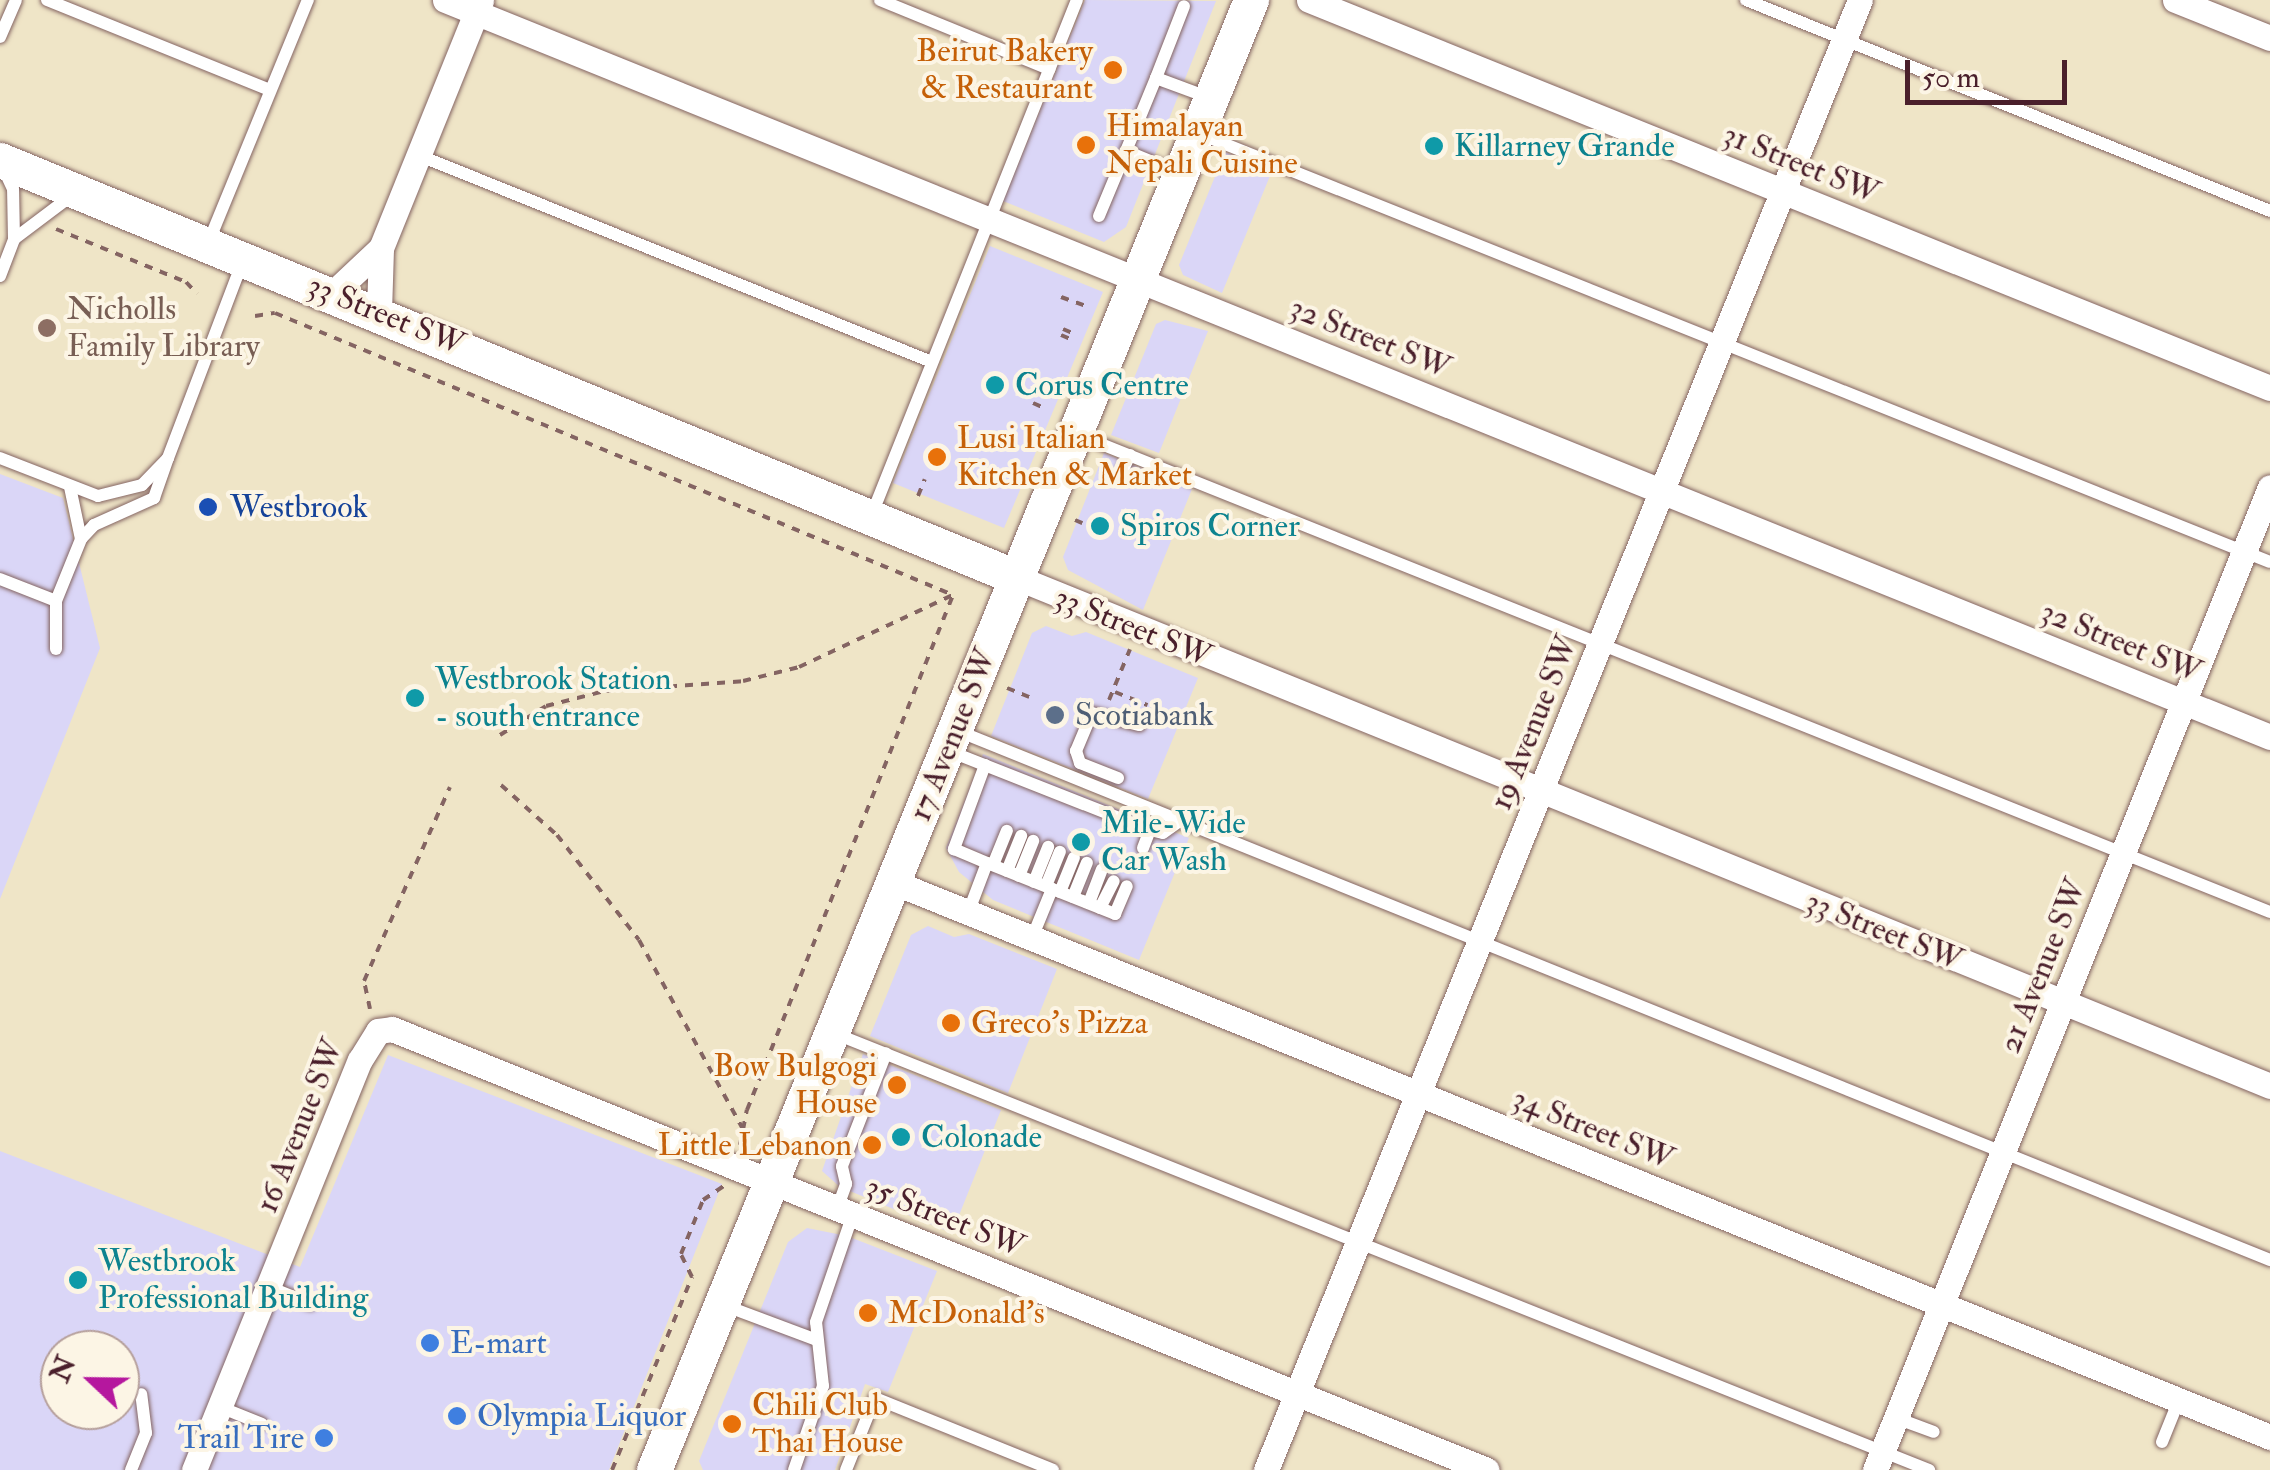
<!DOCTYPE html>
<html>
<head>
<meta charset="utf-8">
<style>
  body { margin:0 }
  #map { position:relative; width:2270px; height:1470px; overflow:hidden; background:#efe5c7; font-family:"IM FELL Double Pica",serif }
  div>[style] { position:absolute }
  [style*='--x'] { left:calc(var(--x)*1px); top:calc(var(--y)*1px); width:calc(var(--w)*1px); rotate:calc(var(--a)*1deg) }
  .built>* { inset:0; background:#dad6f7 }
  .path>* { height:4px; margin-top:-2px; transform-origin:0; background:repeating-linear-gradient(90deg,#846462 0 8px,transparent 0 16px) }
  .roads { filter:drop-shadow(0 0 2px #846462) drop-shadow(0 0 2px #846462) }
  .lane>* { height:12px; margin:-6px; padding:0 6px; transform-origin:6px; border-radius:6px; background:#fff }
  .street>* { height:25px; margin:-12.5px; padding:0 12.5px; transform-origin:12.5px; border-radius:12.5px; background:#fff }
  .secondary>* { height:35px; margin:-17.5px; padding:0 17.5px; transform-origin:17.5px; border-radius:17.5px; background:#fff }
  .dots>* { width:28px; height:28px; translate:-50% -50%; box-sizing:border-box; border:5px solid #fcf5e5; border-radius:50% }
  span { translate:-50% -50%; white-space:nowrap; text-align:center; line-height:1.15; -webkit-text-stroke:8px #fcf5e5; paint-order:stroke }
  .food-label { font-size:32px; color:#c56008 }
  .right { translate:-100% -50%; text-align:right }
  .left { translate:0 -50%; text-align:left }
  .culture-label { font-size:32px; color:#0d838f }
  .street-label { font-size:32px; color:#4a1f2b }
  .education-label { font-size:32px; color:#785e54 }
  .transit-label { font-size:32px; color:#164399 }
  .service-label { font-size:32px; color:#4e5e75 }
  .shop-label { font-size:32px; color:#366cbe }
  .north { position:absolute; left:40px; top:1330px; width:100px; height:100px; box-sizing:border-box; background:#fcf5e5; border:2px solid #b59f9b; border-radius:50%; rotate:292deg; font-size:28px; font-weight:700; line-height:40px; text-align:center; color:#4a1f2b }
  .north::after { content:''; display:block; margin:auto; width:35px; height:45px; background:#b5179e; clip-path:polygon(50% 0,100% 100%,50% 72%,0 100%) }
  .scale { position:absolute; left:1905px; top:60px; width:162px; height:45px; box-sizing:border-box; border:5px solid #4a1f2b; border-top:0; padding-left:12px; font-size:30px; line-height:35px; white-space:nowrap; color:#4a1f2b; -webkit-text-stroke:8px #fcf5e5; paint-order:stroke }
</style>
</head>
<body>
<div id="map">
  <div class="built">
    <i style="clip-path:polygon(1085px 0,1216px 1px,1126px 227px,1104px 242px,1003px 201px)"></i>
    <i style="clip-path:polygon(1225px 152px,1272px 171px,1222px 293px,1183px 275px,1179px 265px)"></i>
    <i style="clip-path:polygon(990px 246px,1103px 292px,1004px 528px,893px 483px)"></i>
    <i style="clip-path:polygon(1165px 320px,1208px 331px,1159px 453px,1111px 435px,1156px 324px)"></i>
    <i style="clip-path:polygon(1104px 453px,1192px 489px,1143px 610px,1068px 570px,1063px 557px)"></i>
    <i style="clip-path:polygon(0 474px,63px 498px,100px 648px,0 899px)"></i>
    <i style="clip-path:polygon(1046px 626px,1072px 636px,1086px 632px,1198px 678px,1148px 799px,991px 736px,1032px 633px)"></i>
    <i style="clip-path:polygon(983px 754px,1189px 838px,1139px 960px,993px 900px,959px 872px,946px 848px)"></i>
    <i style="clip-path:polygon(928px 926px,954px 937px,969px 934px,1057px 969px,1008px 1093px,870px 1036px,911px 935px)"></i>
    <i style="clip-path:polygon(863px 1054px,1001px 1110px,952px 1233px,840px 1187px,822px 1171px)"></i>
    <i style="clip-path:polygon(evenodd,388px 1055px,722px 1184px,609px 1470px,0 1470px,0 1151px,300px 1267px,388px 1055px,60px 1350px,120px 1350px,120px 1410px,60px 1410px,60px 1350px)"></i>
    <i style="clip-path:polygon(807px 1228px,847px 1236px,937px 1271px,888px 1392px,865px 1384px,835px 1470px,703px 1470px,699px 1461px,788px 1242px)"></i>
  </div>
  <div class="path">
    <i style="--x:56;--y:229;--w:140;--a:22.2"></i>
    <i style="--x:186;--y:282;--w:16;--a:47"></i>
    <i style="--x:1061;--y:297;--w:27;--a:20"></i>
    <i style="--x:255;--y:316;--w:20;--a:-9"></i>
    <i style="--x:275;--y:313;--w:734;--a:22.58"></i>
    <i style="--x:1063;--y:329;--w:13;--a:23"></i>
    <i style="--x:1061;--y:335;--w:13;--a:23"></i>
    <i style="--x:1033;--y:403;--w:12;--a:24"></i>
    <i style="--x:918;--y:496;--w:18;--a:-68"></i>
    <i style="--x:1075;--y:520;--w:8;--a:23"></i>
    <i style="--x:1007;--y:688;--w:24;--a:22"></i>
    <i style="--x:1115;--y:692;--w:35;--a:22"></i>
    <i style="--x:1109;--y:700;--w:55;--a:-67.6"></i>
    <i style="--x:500;--y:735;--w:54;--a:-32.2"></i>
    <i style="--x:546;--y:706;--w:61;--a:-14.3"></i>
    <i style="--x:605;--y:691;--w:138;--a:-4.1"></i>
    <i style="--x:743;--y:681;--w:58;--a:-14"></i>
    <i style="--x:799;--y:667;--w:170;--a:-25.1"></i>
    <i style="--x:501;--y:785;--w:75;--a:41.8"></i>
    <i style="--x:557;--y:835;--w:133;--a:52"></i>
    <i style="--x:639;--y:940;--w:216;--a:61.2"></i>
    <i style="--x:370;--y:1009;--w:29;--a:-102"></i>
    <i style="--x:364;--y:981;--w:212;--a:-66.1"></i>
    <i style="--x:740;--y:1145;--w:36;--a:-79"></i>
    <i style="--x:747;--y:1110;--w:555;--a:-68.2"></i>
    <i style="--x:612;--y:1470;--w:209;--a:-67.5"></i>
    <i style="--x:692;--y:1277;--w:25;--a:-116"></i>
    <i style="--x:681;--y:1254;--w:58;--a:-67.8"></i>
    <i style="--x:703;--y:1200;--w:25;--a:-34"></i>
  </div>
  <div class="roads">
    <div class="lane">
      <i style="--x:47;--y:0;--w:240;--a:22"></i>
      <i style="--x:880;--y:0;--w:183;--a:22.2"></i>
      <i style="--x:1746;--y:0;--w:565;--a:21.93"></i>
      <i style="--x:0;--y:37;--w:40;--a:-66.6"></i>
      <i style="--x:1156;--y:78;--w:77;--a:-68.7"></i>
      <i style="--x:1200;--y:134;--w:1152;--a:21.8"></i>
      <i style="--x:1126;--y:151;--w:79;--a:-67.7"></i>
      <i style="--x:1156;--y:78;--w:58;--a:20.3"></i>
      <i style="--x:418;--y:155;--w:554;--a:21.94"></i>
      <i style="--x:1099;--y:216;--w:70;--a:-67.4"></i>
      <i style="--x:1126;--y:151;--w:57;--a:22.5"></i>
      <i style="--x:14;--y:239;--w:71;--a:-37"></i>
      <i style="--x:209;--y:241;--w:261;--a:-67.7"></i>
      <i style="--x:0;--y:276;--w:40;--a:-69"></i>
      <i style="--x:14;--y:239;--w:50;--a:-91.1"></i>
      <i style="--x:13;--y:189;--w:23;--a:-115"></i>
      <i style="--x:1076;--y:434;--w:1286;--a:21.82"></i>
      <i style="--x:0;--y:458;--w:105;--a:21.2"></i>
      <i style="--x:98;--y:496;--w:45;--a:-14"></i>
      <i style="--x:142;--y:485;--w:37;--a:-46"></i>
      <i style="--x:168;--y:458;--w:209;--a:-69.2"></i>
      <i style="--x:1121;--y:474;--w:21;--a:-65"></i>
      <i style="--x:70;--y:487;--w:53;--a:78.1"></i>
      <i style="--x:872;--y:514;--w:553;--a:-68.26"></i>
      <i style="--x:0;--y:579;--w:60;--a:21.4"></i>
      <i style="--x:56;--y:649;--w:48;--a:-90"></i>
      <i style="--x:56;--y:601;--w:67;--a:-68"></i>
      <i style="--x:81;--y:539;--w:19;--a:-47"></i>
      <i style="--x:94;--y:525;--w:66;--a:-24.2"></i>
      <i style="--x:154;--y:498;--w:42;--a:-70.7"></i>
      <i style="--x:958;--y:731;--w:1415;--a:21.96"></i>
      <i style="--x:949;--y:751;--w:216;--a:21.5"></i>
      <i style="--x:1150;--y:830;--w:13;--a:13"></i>
      <i style="--x:1163;--y:833;--w:19;--a:-36"></i>
      <i style="--x:985;--y:765;--w:90;--a:110.3"></i>
      <i style="--x:954;--y:849;--w:36;--a:23"></i>
      <i style="--x:1118;--y:778;--w:41;--a:-158.5"></i>
      <i style="--x:1080;--y:763;--w:13;--a:-108"></i>
      <i style="--x:1076;--y:751;--w:41;--a:-67.2"></i>
      <i style="--x:1092;--y:713;--w:49;--a:14.3"></i>
      <i style="--x:1143;--y:848;--w:19;--a:-69"></i>
      <i style="--x:993;--y:865;--w:37;--a:-68"></i>
      <i style="--x:1007;--y:871;--w:38;--a:-68"></i>
      <i style="--x:1019;--y:876;--w:38;--a:-68"></i>
      <i style="--x:1034;--y:882;--w:38;--a:-68"></i>
      <i style="--x:1046;--y:886;--w:37;--a:-68"></i>
      <i style="--x:1060;--y:892;--w:37;--a:-68"></i>
      <i style="--x:1073;--y:897;--w:37;--a:-68"></i>
      <i style="--x:1089;--y:903;--w:36;--a:-69"></i>
      <i style="--x:1100;--y:908;--w:30;--a:-63"></i>
      <i style="--x:968;--y:913;--w:53;--a:-69.2"></i>
      <i style="--x:987;--y:863;--w:138;--a:21.7"></i>
      <i style="--x:1115;--y:914;--w:30;--a:-67"></i>
      <i style="--x:1032;--y:938;--w:53;--a:-67.8"></i>
      <i style="--x:836;--y:1034;--w:1177;--a:21.75"></i>
      <i style="--x:837;--y:1209;--w:27;--a:-70"></i>
      <i style="--x:846;--y:1184;--w:18;--a:-103"></i>
      <i style="--x:842;--y:1166;--w:121;--a:-68.7"></i>
      <i style="--x:269;--y:1287;--w:45;--a:22"></i>
      <i style="--x:726;--y:1306;--w:97;--a:20.5"></i>
      <i style="--x:220;--y:1407;--w:45;--a:22"></i>
      <i style="--x:1896;--y:1418;--w:40;--a:20.2"></i>
      <i style="--x:2162;--y:1442;--w:45;--a:-68"></i>
      <i style="--x:131;--y:1470;--w:40;--a:-68"></i>
      <i style="--x:146;--y:1433;--w:39;--a:-97"></i>
      <i style="--x:794;--y:1470;--w:89;--a:-71"></i>
      <i style="--x:823;--y:1386;--w:64;--a:-96.2"></i>
      <i style="--x:816;--y:1322;--w:114;--a:-71.1"></i>
      <i style="--x:846;--y:1470;--w:78;--a:-68.1"></i>
      <i style="--x:875;--y:1398;--w:192;--a:22"></i>
    </div>
    <div class="street">
      <i style="--x:445;--y:0;--w:1968;--a:21.99"></i>
      <i style="--x:1309;--y:0;--w:1036;--a:21.99"></i>
      <i style="--x:2175;--y:0;--w:102;--a:21.8"></i>
      <i style="--x:333;--y:293;--w:66;--a:-43.2"></i>
      <i style="--x:379;--y:312;--w:64;--a:-88.2"></i>
      <i style="--x:381;--y:248;--w:267;--a:-68"></i>
      <i style="--x:1018;--y:578;--w:1351;--a:22.08"></i>
      <i style="--x:893;--y:882;--w:1485;--a:21.95"></i>
      <i style="--x:194;--y:1470;--w:442;--a:-68"></i>
      <i style="--x:360;--y:1060;--w:34;--a:-58"></i>
      <i style="--x:378;--y:1031;--w:14;--a:-8"></i>
      <i style="--x:392;--y:1029;--w:1180;--a:21.94"></i>
      <i style="--x:1266;--y:1470;--w:1585;--a:-68"></i>
      <i style="--x:1875;--y:1470;--w:1059;--a:-68.11"></i>
    </div>
    <div class="secondary">
      <i style="--x:0;--y:160;--w:1100;--a:22.32"></i>
      <i style="--x:654;--y:1470;--w:1587;--a:-67.9"></i>
    </div>
  </div>
  <div class="dots">
    <i style="left:1113px;top:70px;background:#e8710a"></i>
    <i style="left:1086px;top:145px;background:#e8710a"></i>
    <i style="left:1434px;top:146px;background:#0f9aa8"></i>
    <i style="left:47px;top:328px;background:#8d6e63"></i>
    <i style="left:995px;top:385px;background:#0f9aa8"></i>
    <i style="left:937px;top:457px;background:#e8710a"></i>
    <i style="left:208px;top:507px;background:#1a4fb4"></i>
    <i style="left:1100px;top:526px;background:#0f9aa8"></i>
    <i style="left:415px;top:698px;background:#0f9aa8"></i>
    <i style="left:1055px;top:715px;background:#5c6f8a"></i>
    <i style="left:1081px;top:842px;background:#0f9aa8"></i>
    <i style="left:951px;top:1023px;background:#e8710a"></i>
    <i style="left:897px;top:1085px;background:#e8710a"></i>
    <i style="left:901px;top:1137px;background:#0f9aa8"></i>
    <i style="left:872px;top:1145px;background:#e8710a"></i>
    <i style="left:78px;top:1280px;background:#0f9aa8"></i>
    <i style="left:868px;top:1313px;background:#e8710a"></i>
    <i style="left:430px;top:1343px;background:#3f7fe0"></i>
    <i style="left:457px;top:1416px;background:#3f7fe0"></i>
    <i style="left:732px;top:1424px;background:#e8710a"></i>
    <i style="left:324px;top:1438px;background:#3f7fe0"></i>
  </div>
  <div class="food-label">
    <span class="right" style="left:1093px;top:70px">Beirut Bakery<br>&amp; Restaurant</span>
    <span class="left" style="left:1106px;top:145px">Himalayan<br>Nepali Cuisine</span>
    <span class="left" style="left:957px;top:457px">Lusi Italian<br>Kitchen &amp; Market</span>
    <span class="left" style="left:971px;top:1023px">Greco's Pizza</span>
    <span class="right" style="left:877px;top:1085px">Bow Bulgogi<br>House</span>
    <span class="right" style="left:852px;top:1145px">Little Lebanon</span>
    <span class="left" style="left:888px;top:1313px">McDonald's</span>
    <span class="left" style="left:752px;top:1424px">Chili Club<br>Thai House</span>
  </div>
  <div class="culture-label">
    <span class="left" style="left:1454px;top:146px">Killarney Grande</span>
    <span class="left" style="left:1015px;top:385px">Corus Centre</span>
    <span class="left" style="left:1120px;top:526px">Spiros Corner</span>
    <span class="left" style="left:435px;top:698px">Westbrook Station<br>- south entrance</span>
    <span class="left" style="left:1101px;top:842px">Mile-Wide<br>Car Wash</span>
    <span class="left" style="left:921px;top:1137px">Colonade</span>
    <span class="left" style="left:98px;top:1280px">Westbrook<br>Professional Building</span>
  </div>
  <div class="street-label">
    <span style="left:1801px;top:164px;rotate:22deg">31 Street SW</span>
    <span style="left:386px;top:315px;rotate:22deg">33 Street SW</span>
    <span style="left:1370px;top:338px;rotate:22deg">32 Street SW</span>
    <span style="left:1133px;top:627px;rotate:22deg">33 Street SW</span>
    <span style="left:2121px;top:642px;rotate:22deg">32 Street SW</span>
    <span style="left:1534px;top:723px;rotate:-68deg">19 Avenue SW</span>
    <span style="left:953px;top:735px;rotate:-68deg">17 Avenue SW</span>
    <span style="left:1884px;top:931px;rotate:22deg">33 Street SW</span>
    <span style="left:2043px;top:966px;rotate:-68deg">21 Avenue SW</span>
    <span style="left:300px;top:1126px;rotate:-68deg">16 Avenue SW</span>
    <span style="left:1593px;top:1129px;rotate:22deg">34 Street SW</span>
    <span style="left:945px;top:1217px;rotate:22deg">35 Street SW</span>
  </div>
  <div class="education-label">
    <span class="left" style="left:67px;top:328px">Nicholls<br>Family Library</span>
  </div>
  <div class="transit-label">
    <span class="left" style="left:230px;top:507px">Westbrook</span>
  </div>
  <div class="service-label">
    <span class="left" style="left:1075px;top:715px">Scotiabank</span>
  </div>
  <div class="shop-label">
    <span class="left" style="left:450px;top:1343px">E-mart</span>
    <span class="left" style="left:477px;top:1416px">Olympia Liquor</span>
    <span class="right" style="left:304px;top:1438px">Trail Tire</span>
  </div>
  <div class="north">N</div>
  <div class="scale">50 m</div>
</div>
</body>
</html>
